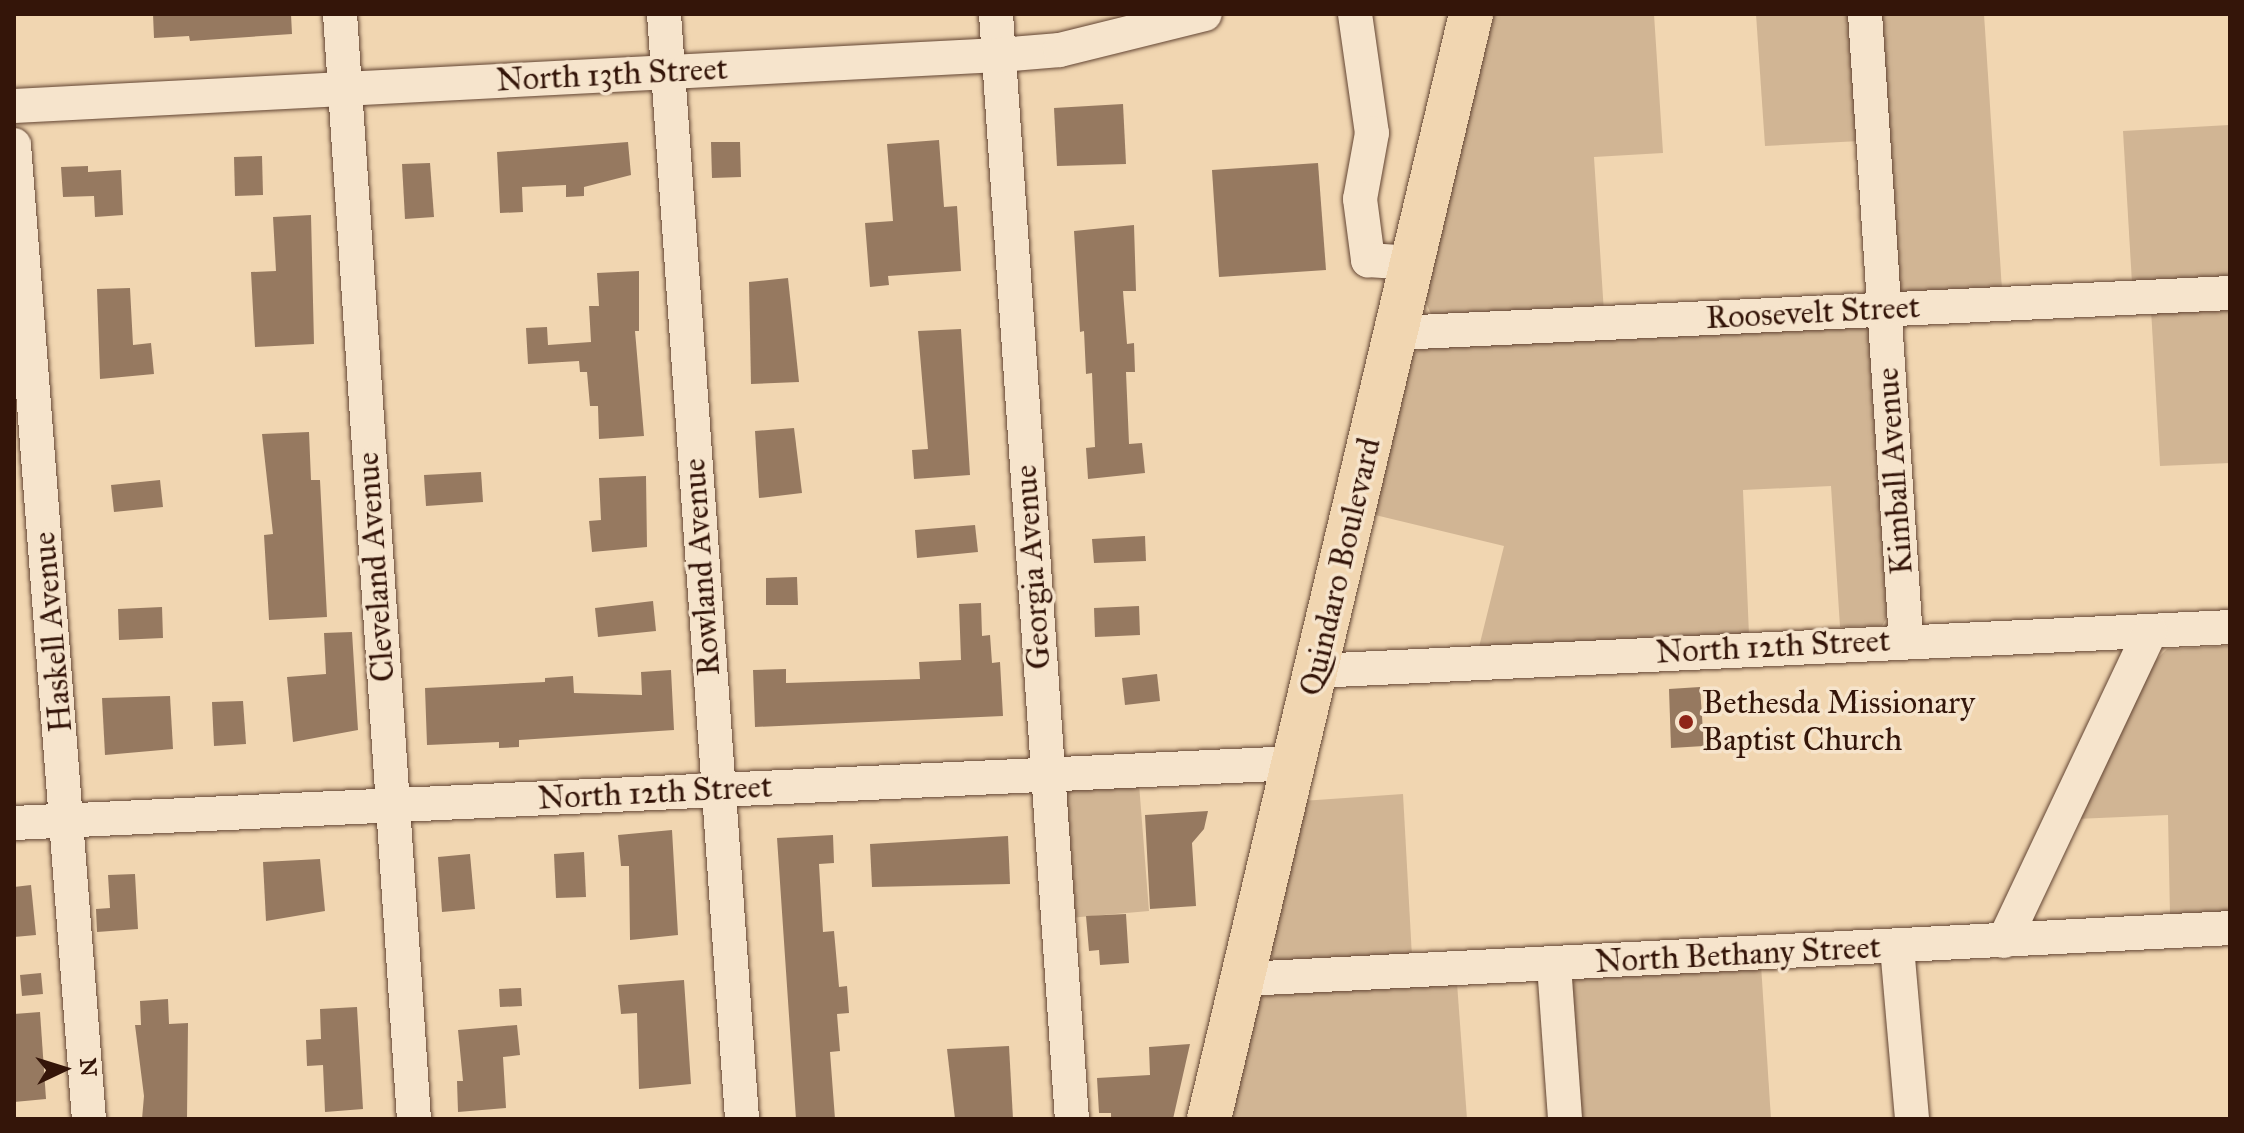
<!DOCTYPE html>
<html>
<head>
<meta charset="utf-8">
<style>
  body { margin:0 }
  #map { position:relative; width:2244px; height:1133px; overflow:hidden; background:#f1d6b1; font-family:"IM FELL Great Primer",serif }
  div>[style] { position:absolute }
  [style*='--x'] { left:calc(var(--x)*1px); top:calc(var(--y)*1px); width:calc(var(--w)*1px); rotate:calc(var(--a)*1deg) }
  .green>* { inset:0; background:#d1b594 }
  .building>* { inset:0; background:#967960 }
  .roads { filter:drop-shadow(0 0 2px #634533) drop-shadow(0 0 2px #634533) }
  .minor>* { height:34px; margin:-17px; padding:0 17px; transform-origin:17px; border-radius:17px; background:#f6e4cc }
  .major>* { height:44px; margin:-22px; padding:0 22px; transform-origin:22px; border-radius:22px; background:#f1d6b1 }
  .dots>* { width:22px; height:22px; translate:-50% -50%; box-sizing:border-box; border:4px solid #f6e4cc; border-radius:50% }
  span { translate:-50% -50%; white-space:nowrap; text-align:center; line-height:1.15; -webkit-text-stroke:7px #f6e4cc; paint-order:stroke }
  .street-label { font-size:32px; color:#341509 }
  .poi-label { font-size:32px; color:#341509 }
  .left { translate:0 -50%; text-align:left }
  .frame { position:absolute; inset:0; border:16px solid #341509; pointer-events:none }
  .north { position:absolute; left:24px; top:1029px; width:80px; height:80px; -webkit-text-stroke:6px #f6e4cc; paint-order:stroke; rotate:86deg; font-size:22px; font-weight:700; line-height:32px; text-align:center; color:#341509 }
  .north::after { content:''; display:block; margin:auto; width:28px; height:36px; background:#341509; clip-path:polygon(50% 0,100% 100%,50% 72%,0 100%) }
</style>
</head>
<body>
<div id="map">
  <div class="green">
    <i style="clip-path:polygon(1654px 14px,1663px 153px,1594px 157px,1604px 313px,1432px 316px,1426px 303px,1427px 283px,1494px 15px)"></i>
    <i style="clip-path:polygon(1756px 14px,1850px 14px,1860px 141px,1765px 146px)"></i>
    <i style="clip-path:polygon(1880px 14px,1984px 14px,2002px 290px,1906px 295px,1898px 289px)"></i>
    <i style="clip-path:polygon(2229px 125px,2230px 277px,2132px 283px,2123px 131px)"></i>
    <i style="clip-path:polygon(2230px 305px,2230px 463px,2160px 466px,2151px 309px)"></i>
    <i style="clip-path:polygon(1863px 323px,1871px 330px,1887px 617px,1882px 626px,1840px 627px,1831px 486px,1743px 490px,1749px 635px,1479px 647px,1504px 546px,1371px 514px,1410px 357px,1426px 344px)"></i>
    <i style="clip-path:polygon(2230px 646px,2230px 914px,2170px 916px,2168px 815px,2076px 819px,2155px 661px,2167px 649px)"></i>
    <i style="clip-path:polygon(1139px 784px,1149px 911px,1069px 918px,1062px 797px,1067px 790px)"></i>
    <i style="clip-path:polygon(1403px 794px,1412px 957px,1285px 964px,1272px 958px,1268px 948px,1302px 801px)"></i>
    <i style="clip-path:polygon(1761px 965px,1771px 1119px,1575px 1119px,1567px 987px,1578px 978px)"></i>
    <i style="clip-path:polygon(1457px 983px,1467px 1119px,1225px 1119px,1255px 1002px,1262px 996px)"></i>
  </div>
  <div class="building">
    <i style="clip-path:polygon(153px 14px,291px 14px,292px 34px,190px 41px,189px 36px,154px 38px)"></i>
    <i style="clip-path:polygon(1123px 104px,1126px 164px,1057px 166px,1054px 108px)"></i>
    <i style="clip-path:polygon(939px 140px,944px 207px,957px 206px,961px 271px,888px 276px,889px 285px,870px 287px,865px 223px,893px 221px,887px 144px)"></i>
    <i style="clip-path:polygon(628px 142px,631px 175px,584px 187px,584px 196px,566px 197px,566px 185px,522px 187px,523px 212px,500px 213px,497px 152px)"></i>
    <i style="clip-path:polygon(711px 142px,740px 142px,741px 177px,712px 178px)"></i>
    <i style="clip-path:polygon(262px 156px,263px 195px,235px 196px,234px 157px)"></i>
    <i style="clip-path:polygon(430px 163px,434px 217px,405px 219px,402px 164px)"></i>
    <i style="clip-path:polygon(1318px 163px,1326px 270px,1219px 277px,1212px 170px)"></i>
    <i style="clip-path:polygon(88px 166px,88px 172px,121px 170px,123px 215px,95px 217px,94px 196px,63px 197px,61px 167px)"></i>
    <i style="clip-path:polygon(311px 215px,314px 344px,255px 347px,251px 272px,276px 271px,273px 217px)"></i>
    <i style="clip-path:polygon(1134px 225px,1136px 291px,1123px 291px,1127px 344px,1134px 343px,1135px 372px,1126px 372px,1129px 444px,1142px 443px,1145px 473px,1088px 479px,1086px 448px,1095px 447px,1092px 373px,1086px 374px,1084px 331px,1080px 332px,1074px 231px)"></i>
    <i style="clip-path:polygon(639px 271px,639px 331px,635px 331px,644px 436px,599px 439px,598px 406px,590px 406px,587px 372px,580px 372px,579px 361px,528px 364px,526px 328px,547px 327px,548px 345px,591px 342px,589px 306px,599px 306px,597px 273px)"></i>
    <i style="clip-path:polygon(788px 278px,799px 382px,751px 384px,749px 282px)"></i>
    <i style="clip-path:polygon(130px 288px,133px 345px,151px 343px,154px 374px,100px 379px,97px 289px)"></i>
    <i style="clip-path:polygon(961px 329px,970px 475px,914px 479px,912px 450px,928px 449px,918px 331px)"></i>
    <i style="clip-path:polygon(794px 428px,802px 493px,759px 498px,755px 431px)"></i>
    <i style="clip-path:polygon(309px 432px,311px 480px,320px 480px,327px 617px,269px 620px,264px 535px,273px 534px,262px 434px)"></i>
    <i style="clip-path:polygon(481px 472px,483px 502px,426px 506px,424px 475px)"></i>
    <i style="clip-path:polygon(646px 476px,647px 547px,592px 552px,589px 521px,601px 520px,599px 478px)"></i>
    <i style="clip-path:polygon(160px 480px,163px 507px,114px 512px,111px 485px)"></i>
    <i style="clip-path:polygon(975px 525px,978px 552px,917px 558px,915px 530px)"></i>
    <i style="clip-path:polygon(1145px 536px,1146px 561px,1094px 563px,1092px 539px)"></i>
    <i style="clip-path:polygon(797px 577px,798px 605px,766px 605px,766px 578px)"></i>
    <i style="clip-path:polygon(653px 601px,656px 631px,598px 637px,595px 608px)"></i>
    <i style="clip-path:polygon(981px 603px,982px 636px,990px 635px,992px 663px,1000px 662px,1003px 716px,755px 727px,753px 670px,786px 669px,786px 683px,920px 679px,919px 662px,961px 660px,959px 604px)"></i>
    <i style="clip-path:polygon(1139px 606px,1140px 635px,1095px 637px,1094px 608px)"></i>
    <i style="clip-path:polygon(162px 607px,163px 638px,119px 640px,118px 609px)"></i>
    <i style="clip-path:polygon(352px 632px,358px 730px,293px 742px,287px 677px,326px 674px,324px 633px)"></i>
    <i style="clip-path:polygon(671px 670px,674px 730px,519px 740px,519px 747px,499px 748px,499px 742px,427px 745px,425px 688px,545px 682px,545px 678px,573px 676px,574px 693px,642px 695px,641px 672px)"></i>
    <i style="clip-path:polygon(1157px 674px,1160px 701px,1125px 705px,1122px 678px)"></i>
    <i style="clip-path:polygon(1700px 687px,1704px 746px,1671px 748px,1669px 689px)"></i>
    <i style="clip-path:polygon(170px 696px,173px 749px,105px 755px,102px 698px)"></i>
    <i style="clip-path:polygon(243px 701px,246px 744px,214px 746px,212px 702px)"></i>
    <i style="clip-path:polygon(1208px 811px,1204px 829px,1192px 843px,1196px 906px,1150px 909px,1145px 815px)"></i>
    <i style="clip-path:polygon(672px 830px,678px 935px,630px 940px,629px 866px,621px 866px,618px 835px)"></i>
    <i style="clip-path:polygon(833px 835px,834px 863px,819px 864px,823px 932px,834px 931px,839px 987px,847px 986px,849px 1013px,837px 1014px,840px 1051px,830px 1052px,835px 1119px,796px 1119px,777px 838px)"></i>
    <i style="clip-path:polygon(1008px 836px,1010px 884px,872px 887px,870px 844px)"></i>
    <i style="clip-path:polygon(584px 852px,586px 897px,556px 898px,554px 854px)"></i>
    <i style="clip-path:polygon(470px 854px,475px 909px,442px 912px,438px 857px)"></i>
    <i style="clip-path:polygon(320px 859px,325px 911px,266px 921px,263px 862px)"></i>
    <i style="clip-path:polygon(135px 874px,138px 929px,97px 932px,96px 909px,110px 908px,108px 875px)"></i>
    <i style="clip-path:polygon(31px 885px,36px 935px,14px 937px,14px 887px)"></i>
    <i style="clip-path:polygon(1126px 914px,1129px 963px,1100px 965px,1099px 950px,1089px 951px,1086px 916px)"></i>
    <i style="clip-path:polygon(41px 973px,43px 994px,22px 996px,20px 975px)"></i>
    <i style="clip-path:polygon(684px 980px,691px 1084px,639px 1089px,637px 1013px,621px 1014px,618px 985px)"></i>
    <i style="clip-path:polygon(521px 988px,522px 1006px,500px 1007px,499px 989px)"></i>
    <i style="clip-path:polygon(168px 999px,169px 1024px,188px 1023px,187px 1119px,142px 1119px,144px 1096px,135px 1025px,141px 1025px,140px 1001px)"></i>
    <i style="clip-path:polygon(357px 1007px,363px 1109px,325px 1112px,323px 1065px,307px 1066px,306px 1040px,321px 1039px,320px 1009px)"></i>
    <i style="clip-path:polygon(40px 1012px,46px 1099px,14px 1102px,14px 1014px)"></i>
    <i style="clip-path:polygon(517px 1025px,520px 1055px,503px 1057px,506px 1108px,458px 1112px,457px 1081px,463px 1081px,458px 1030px)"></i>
    <i style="clip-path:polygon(1190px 1044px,1173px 1119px,1111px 1119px,1111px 1113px,1099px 1113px,1097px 1078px,1150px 1075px,1149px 1047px)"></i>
    <i style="clip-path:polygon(1009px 1046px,1013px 1119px,955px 1119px,947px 1049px)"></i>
  </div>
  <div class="roads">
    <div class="minor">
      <i style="--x:340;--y:14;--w:1107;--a:86.17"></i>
      <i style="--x:664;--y:14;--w:1108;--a:85.96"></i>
      <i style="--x:996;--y:14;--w:1108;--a:86.07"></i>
      <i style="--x:1355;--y:14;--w:120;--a:81.9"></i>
      <i style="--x:1372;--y:133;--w:67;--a:100.3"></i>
      <i style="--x:1360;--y:199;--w:62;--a:82.5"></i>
      <i style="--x:1368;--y:260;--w:45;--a:3.8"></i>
      <i style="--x:1865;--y:14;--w:627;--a:86.25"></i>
      <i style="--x:14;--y:106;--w:986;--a:-2.96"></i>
      <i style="--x:999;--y:55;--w:61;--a:-4.7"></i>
      <i style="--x:1060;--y:50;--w:149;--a:-13.9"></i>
      <i style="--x:14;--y:145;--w:977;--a:85.6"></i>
      <i style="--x:1397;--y:333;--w:834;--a:-2.75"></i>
      <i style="--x:1315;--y:671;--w:916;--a:-2.75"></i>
      <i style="--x:14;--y:823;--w:1282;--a:-2.68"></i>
      <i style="--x:2004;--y:941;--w:342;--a:-64.7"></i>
      <i style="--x:1897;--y:947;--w:173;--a:85"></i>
      <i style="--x:1554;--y:965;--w:154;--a:85.9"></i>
      <i style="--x:1245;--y:979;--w:986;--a:-2.96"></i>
    </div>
    <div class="major">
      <i style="--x:1209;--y:1119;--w:1136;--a:-76.66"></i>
    </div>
  </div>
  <div class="dots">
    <i style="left:1686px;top:722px;background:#8f2418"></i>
  </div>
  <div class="street-label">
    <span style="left:612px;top:75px;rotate:-3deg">North 13th Street</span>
    <span style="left:1813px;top:313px;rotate:-3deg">Roosevelt Street</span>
    <span style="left:1895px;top:471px;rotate:-94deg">Kimball Avenue</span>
    <span style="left:376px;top:567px;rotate:-94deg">Cleveland Avenue</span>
    <span style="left:702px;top:567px;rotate:-94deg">Rowland Avenue</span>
    <span style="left:1033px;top:567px;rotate:-94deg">Georgia Avenue</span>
    <span style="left:1341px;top:567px;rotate:-77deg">Quindaro Boulevard</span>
    <span style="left:53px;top:632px;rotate:-95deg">Haskell Avenue</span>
    <span style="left:1773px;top:647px;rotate:-3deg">North 12th Street</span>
    <span style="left:655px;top:793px;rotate:-3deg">North 12th Street</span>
    <span style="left:1738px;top:955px;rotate:-3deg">North Bethany Street</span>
  </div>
  <div class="poi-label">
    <span class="left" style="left:1702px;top:722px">Bethesda Missionary<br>Baptist Church</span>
  </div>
  <div class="frame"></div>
  <div class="north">N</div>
</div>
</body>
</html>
